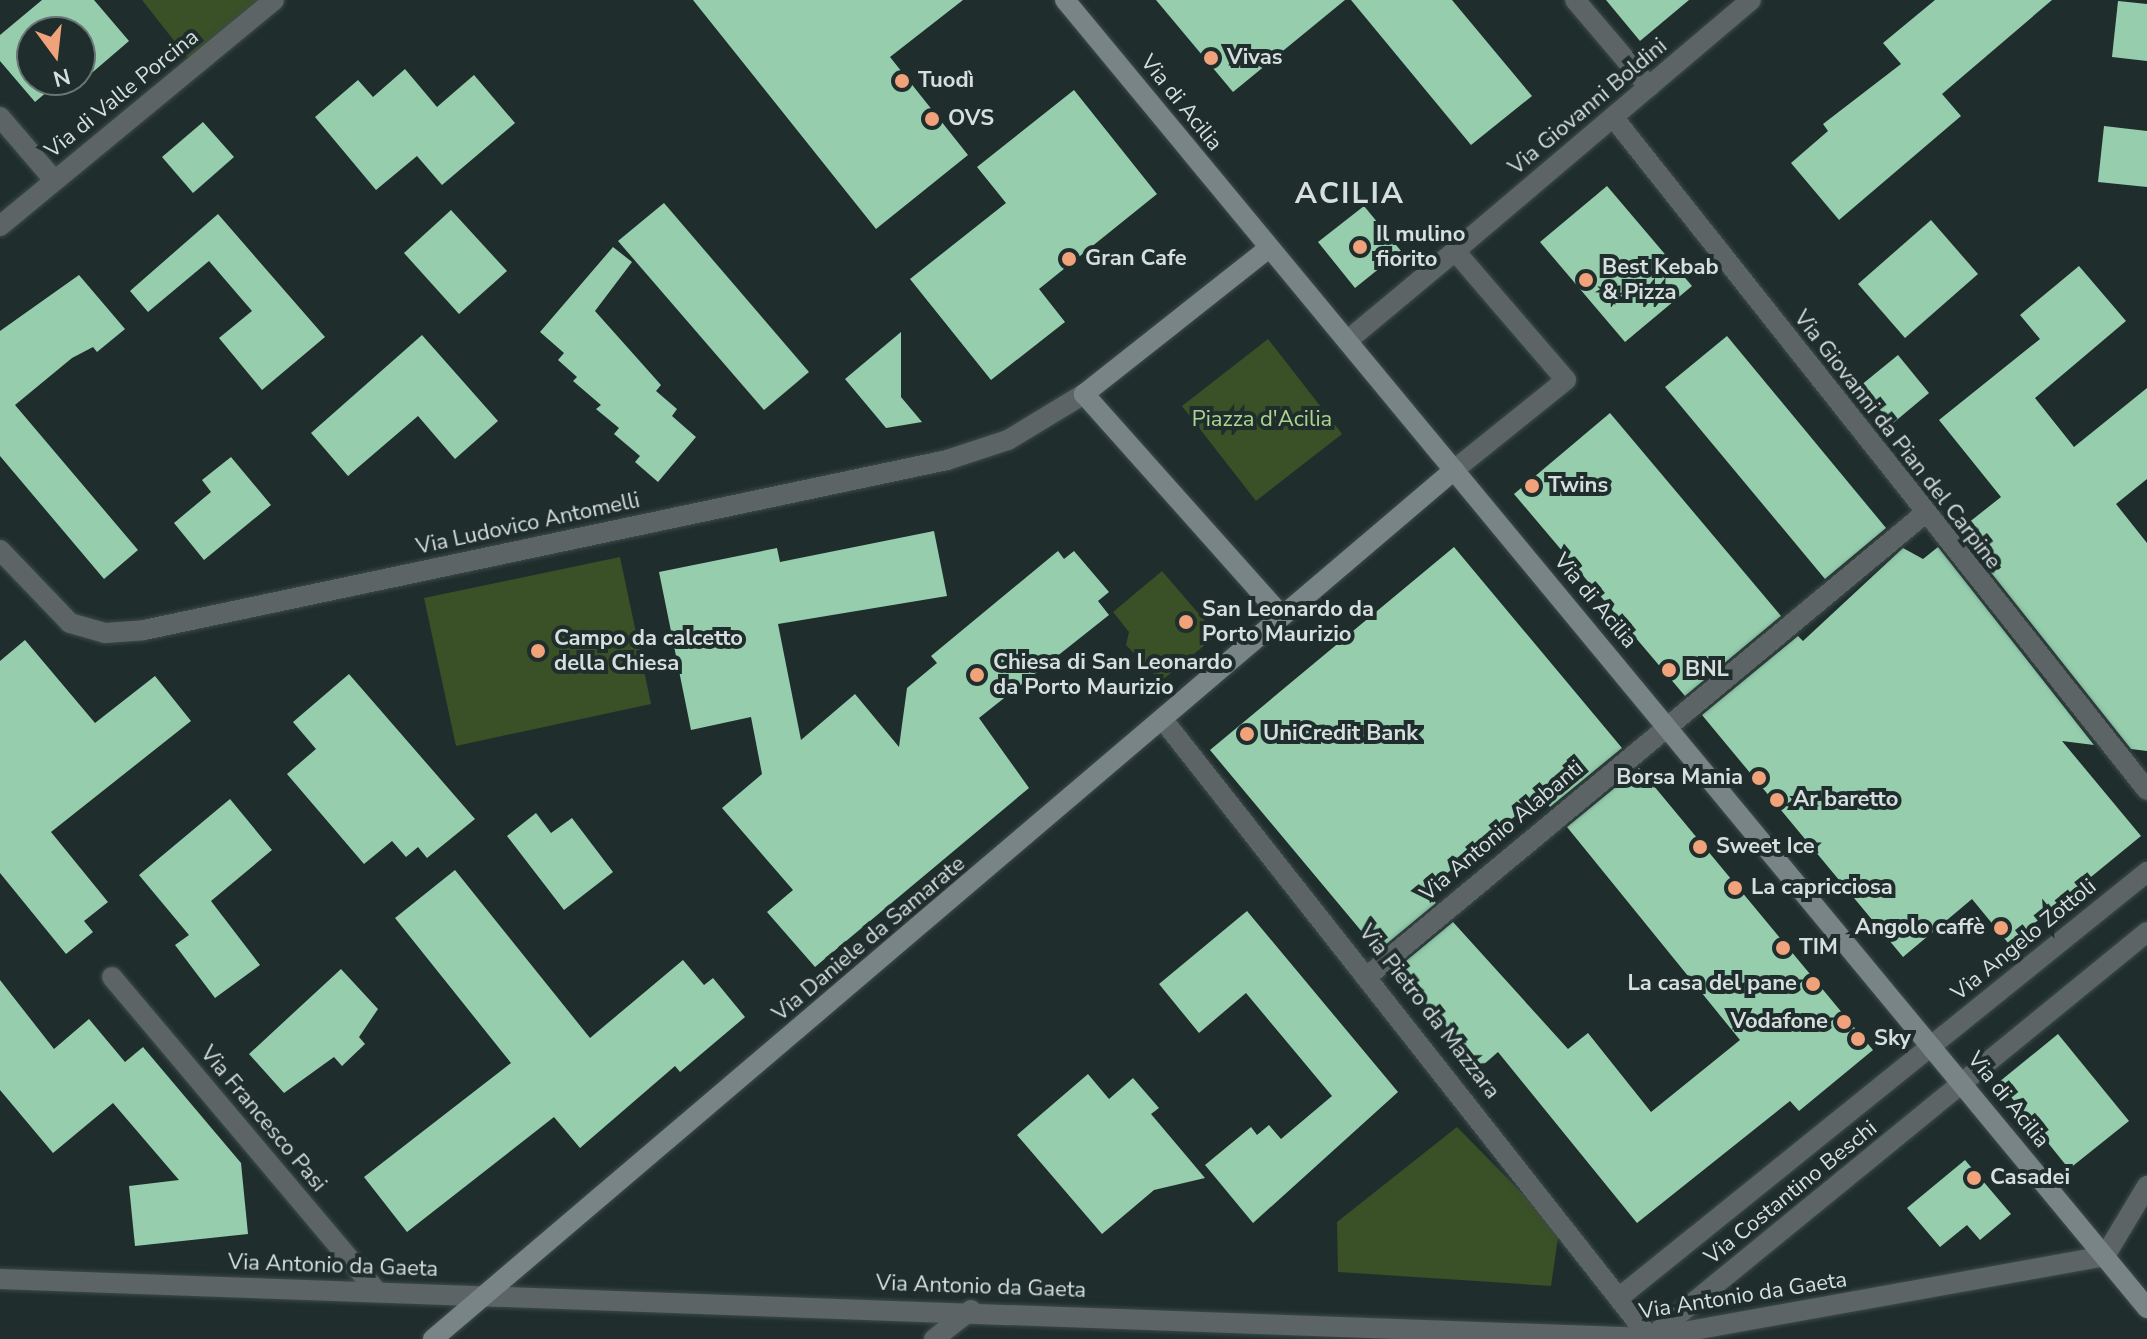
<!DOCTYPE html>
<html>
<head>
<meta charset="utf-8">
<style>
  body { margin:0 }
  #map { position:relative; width:2147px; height:1339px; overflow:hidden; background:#1f2e2d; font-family:"Nunito Sans",sans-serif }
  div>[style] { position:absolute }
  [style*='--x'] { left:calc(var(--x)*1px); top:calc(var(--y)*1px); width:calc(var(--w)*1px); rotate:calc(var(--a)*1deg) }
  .green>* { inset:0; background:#3a5026 }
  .building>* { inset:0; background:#95cdad }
  .roads { filter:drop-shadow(0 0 2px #3c4a49) drop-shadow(0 0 2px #3c4a49) }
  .street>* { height:20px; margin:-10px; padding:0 10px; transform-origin:10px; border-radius:10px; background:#5d6466 }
  .secondary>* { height:20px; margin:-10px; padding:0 10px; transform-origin:10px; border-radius:10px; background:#798487 }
  .dots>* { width:22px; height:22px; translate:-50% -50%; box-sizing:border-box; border:4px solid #1f2e2d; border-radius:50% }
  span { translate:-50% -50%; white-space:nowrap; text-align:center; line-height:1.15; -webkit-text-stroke:8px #1f2e2d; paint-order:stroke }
  .poi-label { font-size:22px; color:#d6dfde; font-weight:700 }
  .left { translate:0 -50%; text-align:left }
  .right { translate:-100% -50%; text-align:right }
  .street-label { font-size:22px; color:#d6dfde }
  .park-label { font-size:22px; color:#aed58e }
  .district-label { font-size:30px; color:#d6dfde; font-weight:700; letter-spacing:2px }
  .north { position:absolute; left:16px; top:16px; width:80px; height:80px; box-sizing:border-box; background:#1f2e2d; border:2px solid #687574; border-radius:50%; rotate:165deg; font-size:22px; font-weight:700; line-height:32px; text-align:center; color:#d6dfde }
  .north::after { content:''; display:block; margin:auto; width:28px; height:36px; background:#f0a27a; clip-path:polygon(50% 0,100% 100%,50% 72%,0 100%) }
</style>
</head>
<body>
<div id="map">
  <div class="green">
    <i style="clip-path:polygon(142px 0,274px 0,194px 66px)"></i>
    <i style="clip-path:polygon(1268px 339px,1342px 434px,1256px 501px,1182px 406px)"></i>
    <i style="clip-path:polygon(620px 557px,651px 704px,456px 746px,424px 598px)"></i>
    <i style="clip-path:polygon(1162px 571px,1217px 635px,1161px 681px,1126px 645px,1129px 632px,1113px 612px)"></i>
    <i style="clip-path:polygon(1457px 1127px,1559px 1231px,1551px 1286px,1338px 1272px,1337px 1222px)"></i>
  </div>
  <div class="building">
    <i style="clip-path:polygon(42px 0,94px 0,129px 41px,80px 83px,80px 32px,32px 32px,32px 80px,61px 80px,35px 102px,0 61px,0 35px)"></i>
    <i style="clip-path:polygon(693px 0,963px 0,890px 57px,968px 155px,876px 229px)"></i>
    <i style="clip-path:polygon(1156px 0,1345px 0,1233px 92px)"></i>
    <i style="clip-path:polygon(1351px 0,1452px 0,1532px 96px,1471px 145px)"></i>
    <i style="clip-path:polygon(1606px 0,1689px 0,1640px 41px)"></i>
    <i style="clip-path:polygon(1935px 0,2052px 0,1942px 94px,1961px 116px,1839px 220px,1791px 163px,1828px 131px,1823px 124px,1901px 64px,1883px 43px)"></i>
    <i style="clip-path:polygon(2118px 1px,2147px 4px,2147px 61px,2112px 57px)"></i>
    <i style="clip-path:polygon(405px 69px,437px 107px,474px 75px,515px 123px,442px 185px,417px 156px,376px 190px,315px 117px,358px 80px,373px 97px)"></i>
    <i style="clip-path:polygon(1074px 90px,1157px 194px,1039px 289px,1065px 322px,991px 380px,910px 279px,1006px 203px,977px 167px)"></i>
    <i style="clip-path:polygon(203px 122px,234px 157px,193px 193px,162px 157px)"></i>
    <i style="clip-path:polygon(2104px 126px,2147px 131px,2147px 187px,2098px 182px)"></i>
    <i style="clip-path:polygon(1607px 186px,1692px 286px,1625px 342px,1540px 242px)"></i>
    <i style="clip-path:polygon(664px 203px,809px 372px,764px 410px,618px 241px)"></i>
    <i style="clip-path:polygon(1364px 206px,1401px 251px,1355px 288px,1318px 242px)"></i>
    <i style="clip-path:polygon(451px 210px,507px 271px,459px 314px,404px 253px)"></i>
    <i style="clip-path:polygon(218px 214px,325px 337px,262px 390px,219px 338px,252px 311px,209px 261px,148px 312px,130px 291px)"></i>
    <i style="clip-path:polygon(1931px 220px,1978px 274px,1905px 338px,1858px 284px)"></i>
    <i style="clip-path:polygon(613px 247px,632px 262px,595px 311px,661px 385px,656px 391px,677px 409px,672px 416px,696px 437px,658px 482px,635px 462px,640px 456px,614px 434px,619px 428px,596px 409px,601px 405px,573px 381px,577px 377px,558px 360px,564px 353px,540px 332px)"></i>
    <i style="clip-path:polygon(2079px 266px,2126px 321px,2035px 398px,2074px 447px,2147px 388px,2147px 479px,2116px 504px,2147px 543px,2147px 751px,2131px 749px,1958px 531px,2001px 497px,1939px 420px,2040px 339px,2020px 315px)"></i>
    <i style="clip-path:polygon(79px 275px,125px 329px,97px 352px,93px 347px,72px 358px,15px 405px,138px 550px,104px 579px,0 456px,0 331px)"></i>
    <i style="clip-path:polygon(901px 332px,901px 397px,922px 422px,886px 428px,845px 379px)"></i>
    <i style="clip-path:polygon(422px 335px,498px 421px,455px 459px,418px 416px,348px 476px,311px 433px)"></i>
    <i style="clip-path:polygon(1727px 336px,1886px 528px,1825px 579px,1665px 387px)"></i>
    <i style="clip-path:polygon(1898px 355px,1929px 393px,1892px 424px,1860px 386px)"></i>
    <i style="clip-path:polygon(1610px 413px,1781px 616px,1685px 696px,1514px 494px)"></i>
    <i style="clip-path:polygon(231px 457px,271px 505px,204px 560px,174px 523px,211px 492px,202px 480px)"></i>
    <i style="clip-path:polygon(934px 531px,947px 596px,778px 624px,801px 740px,855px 694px,899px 747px,907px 688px,937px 663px,931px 656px,1058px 551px,1064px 559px,1074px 551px,1109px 592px,1098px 601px,1109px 615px,979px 718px,1029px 788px,815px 967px,767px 912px,793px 890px,722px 808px,762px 774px,751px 717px,691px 730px,659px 572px,777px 548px,780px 562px)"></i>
    <i style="clip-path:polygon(1454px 547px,1622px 748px,1550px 807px,1541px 796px,1426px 892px,1436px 903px,1378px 951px,1210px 750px)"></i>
    <i style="clip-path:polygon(1938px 547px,2094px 745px,2062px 741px,2141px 836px,2009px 944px,1972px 899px,1903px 957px,1702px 715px,1798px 636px,1803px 641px,1903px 548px,1923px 559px)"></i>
    <i style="clip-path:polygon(25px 640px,95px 723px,155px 676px,191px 721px,51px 832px,108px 902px,84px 921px,93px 932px,66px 954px,0 873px,0 661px)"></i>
    <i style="clip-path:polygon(349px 674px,475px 819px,427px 858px,418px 847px,406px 857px,392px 841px,364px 864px,287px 774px,316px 749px,293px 722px)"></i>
    <i style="clip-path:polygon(1639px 768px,1873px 1050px,1799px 1111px,1790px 1101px,1637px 1223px,1498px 1052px,1482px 1066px,1395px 970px,1453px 922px,1568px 1049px,1588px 1033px,1651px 1112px,1740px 1040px,1567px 827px)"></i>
    <i style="clip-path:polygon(230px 799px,272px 850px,211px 901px,260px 965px,215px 998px,175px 945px,189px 935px,139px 875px)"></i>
    <i style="clip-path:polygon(536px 813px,551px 833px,572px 818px,613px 872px,564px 910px,507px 836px)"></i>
    <i style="clip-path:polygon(455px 870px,590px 1038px,683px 960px,704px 985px,713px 978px,745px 1017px,680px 1072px,675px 1066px,580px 1148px,554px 1117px,407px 1232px,364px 1177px,511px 1063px,395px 918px)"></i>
    <i style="clip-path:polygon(1247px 911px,1398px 1092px,1253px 1223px,1205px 1165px,1251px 1127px,1257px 1135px,1269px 1125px,1281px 1139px,1332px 1096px,1246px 993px,1199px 1033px,1159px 984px)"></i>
    <i style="clip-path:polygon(341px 969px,378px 1009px,359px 1037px,365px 1044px,342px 1066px,334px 1057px,284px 1093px,249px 1054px)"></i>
    <i style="clip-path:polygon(0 980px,54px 1049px,89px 1019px,125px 1062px,143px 1047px,241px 1163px,248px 1234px,135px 1246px,129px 1186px,179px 1180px,113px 1103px,53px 1153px,0 1090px)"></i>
    <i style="clip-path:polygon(2058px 1034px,2129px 1121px,2069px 1169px,1999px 1082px)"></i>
    <i style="clip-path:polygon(1088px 1074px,1109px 1099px,1133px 1078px,1159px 1108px,1151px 1114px,1205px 1178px,1154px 1190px,1102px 1234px,1017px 1135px)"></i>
    <i style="clip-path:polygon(1965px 1160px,2011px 1214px,1980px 1240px,1967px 1225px,1940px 1247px,1907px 1208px)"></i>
  </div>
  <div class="roads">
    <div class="street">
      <i style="--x:1575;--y:0;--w:114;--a:49.6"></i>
      <i style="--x:0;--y:117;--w:83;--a:49.4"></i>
      <i style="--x:1613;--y:117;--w:859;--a:51.57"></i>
      <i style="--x:0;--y:226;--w:355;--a:-39.5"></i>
      <i style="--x:1455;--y:251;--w:388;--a:-40.3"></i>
      <i style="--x:1347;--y:341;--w:141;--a:-39.8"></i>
      <i style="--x:1455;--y:251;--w:170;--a:49.3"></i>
      <i style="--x:1566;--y:380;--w:144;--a:141.2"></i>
      <i style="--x:0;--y:550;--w:101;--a:46.2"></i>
      <i style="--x:70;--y:623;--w:36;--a:16"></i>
      <i style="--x:105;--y:633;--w:39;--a:-4"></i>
      <i style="--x:144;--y:630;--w:821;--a:-11.95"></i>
      <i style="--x:947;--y:460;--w:64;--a:-18.2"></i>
      <i style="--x:1008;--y:440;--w:89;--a:-31.2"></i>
      <i style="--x:1164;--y:721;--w:785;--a:51.77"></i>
      <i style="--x:1369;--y:975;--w:721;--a:-39.71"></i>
      <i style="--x:112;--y:977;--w:412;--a:49.9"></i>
      <i style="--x:0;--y:1279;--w:1651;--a:2.05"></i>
      <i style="--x:1650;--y:1338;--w:462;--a:-10.2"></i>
      <i style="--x:2105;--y:1256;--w:82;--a:-59"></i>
      <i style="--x:1621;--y:1296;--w:676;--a:-38.87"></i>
      <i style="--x:1651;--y:1337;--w:640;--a:-39.23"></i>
      <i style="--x:934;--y:1339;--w:47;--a:-38.1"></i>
    </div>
    <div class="secondary">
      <i style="--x:1065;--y:0;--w:1698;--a:50.4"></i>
      <i style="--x:1269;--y:248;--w:236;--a:141.7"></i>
      <i style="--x:1084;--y:394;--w:296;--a:48.3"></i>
      <i style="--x:433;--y:1339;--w:1341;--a:-40.4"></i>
    </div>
  </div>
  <div class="dots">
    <i style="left:1211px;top:58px;background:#f0a27a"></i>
    <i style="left:902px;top:81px;background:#f0a27a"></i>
    <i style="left:932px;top:119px;background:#f0a27a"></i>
    <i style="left:1360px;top:247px;background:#f0a27a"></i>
    <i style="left:1069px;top:259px;background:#f0a27a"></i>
    <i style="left:1586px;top:280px;background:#f0a27a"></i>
    <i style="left:1532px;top:486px;background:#f0a27a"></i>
    <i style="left:1186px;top:622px;background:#f0a27a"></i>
    <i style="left:538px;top:651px;background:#f0a27a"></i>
    <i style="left:1669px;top:670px;background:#f0a27a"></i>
    <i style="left:977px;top:675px;background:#f0a27a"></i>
    <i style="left:1247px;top:734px;background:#f0a27a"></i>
    <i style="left:1759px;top:778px;background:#f0a27a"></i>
    <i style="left:1777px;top:800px;background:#f0a27a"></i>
    <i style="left:1700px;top:847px;background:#f0a27a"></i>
    <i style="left:1735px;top:888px;background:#f0a27a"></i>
    <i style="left:2001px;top:928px;background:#f0a27a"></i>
    <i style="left:1783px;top:948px;background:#f0a27a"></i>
    <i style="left:1813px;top:984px;background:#f0a27a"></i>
    <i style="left:1844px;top:1022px;background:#f0a27a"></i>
    <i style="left:1858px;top:1039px;background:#f0a27a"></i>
    <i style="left:1974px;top:1178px;background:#f0a27a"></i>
  </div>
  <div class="poi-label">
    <span class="left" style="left:1227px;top:58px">Vivas</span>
    <span class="left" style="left:918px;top:81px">Tuodì</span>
    <span class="left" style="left:948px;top:119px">OVS</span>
    <span class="left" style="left:1376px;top:247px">Il mulino<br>fiorito</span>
    <span class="left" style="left:1085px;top:259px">Gran Cafe</span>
    <span class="left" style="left:1602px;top:280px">Best Kebab<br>&amp; Pizza</span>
    <span class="left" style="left:1548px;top:486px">Twins</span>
    <span class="left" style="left:1202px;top:622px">San Leonardo da<br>Porto Maurizio</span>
    <span class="left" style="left:554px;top:651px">Campo da calcetto<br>della Chiesa</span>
    <span class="left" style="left:993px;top:675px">Chiesa di San Leonardo<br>da Porto Maurizio</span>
    <span class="left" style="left:1685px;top:670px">BNL</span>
    <span class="left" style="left:1263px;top:734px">UniCredit Bank</span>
    <span class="right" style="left:1743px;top:778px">Borsa Mania</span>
    <span class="left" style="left:1793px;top:800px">Ar baretto</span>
    <span class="left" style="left:1716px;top:847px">Sweet Ice</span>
    <span class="left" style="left:1751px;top:888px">La capricciosa</span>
    <span class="right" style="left:1985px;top:928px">Angolo caffè</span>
    <span class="left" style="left:1799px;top:948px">TIM</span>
    <span class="right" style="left:1797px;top:984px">La casa del pane</span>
    <span class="right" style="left:1828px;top:1022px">Vodafone</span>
    <span class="left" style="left:1874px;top:1039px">Sky</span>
    <span class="left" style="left:1990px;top:1178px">Casadei</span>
  </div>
  <div class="street-label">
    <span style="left:122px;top:94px;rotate:-39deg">Via di Valle Porcina</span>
    <span style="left:1181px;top:103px;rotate:51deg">Via di Acilia</span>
    <span style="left:1588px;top:107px;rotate:-40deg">Via Giovanni Boldini</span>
    <span style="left:1897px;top:440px;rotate:52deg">Via Giovanni da Pian del Carpine</span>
    <span style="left:528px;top:524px;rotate:-12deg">Via Ludovico Antomelli</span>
    <span style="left:1595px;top:601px;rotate:50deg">Via di Acilia</span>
    <span style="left:1502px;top:831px;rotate:-40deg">Via Antonio Alabanti</span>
    <span style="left:869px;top:939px;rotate:-40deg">Via Daniele da Samarate</span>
    <span style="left:2024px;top:940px;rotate:-39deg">Via Angelo Zottoli</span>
    <span style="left:1429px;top:1012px;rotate:52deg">Via Pietro da Mazzara</span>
    <span style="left:2008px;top:1100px;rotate:51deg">Via di Acilia</span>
    <span style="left:263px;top:1119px;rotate:50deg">Via Francesco Pasi</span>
    <span style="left:1791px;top:1193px;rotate:-39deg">Via Costantino Beschi</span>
    <span style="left:333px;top:1266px;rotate:2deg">Via Antonio da Gaeta</span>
    <span style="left:981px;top:1287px;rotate:2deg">Via Antonio da Gaeta</span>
    <span style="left:1743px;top:1296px;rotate:-9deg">Via Antonio da Gaeta</span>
  </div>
  <div class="park-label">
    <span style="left:1262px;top:420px">Piazza d'Acilia</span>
  </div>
  <div class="district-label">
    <span style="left:1350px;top:194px">ACILIA</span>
  </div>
  <div class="north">N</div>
</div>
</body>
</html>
